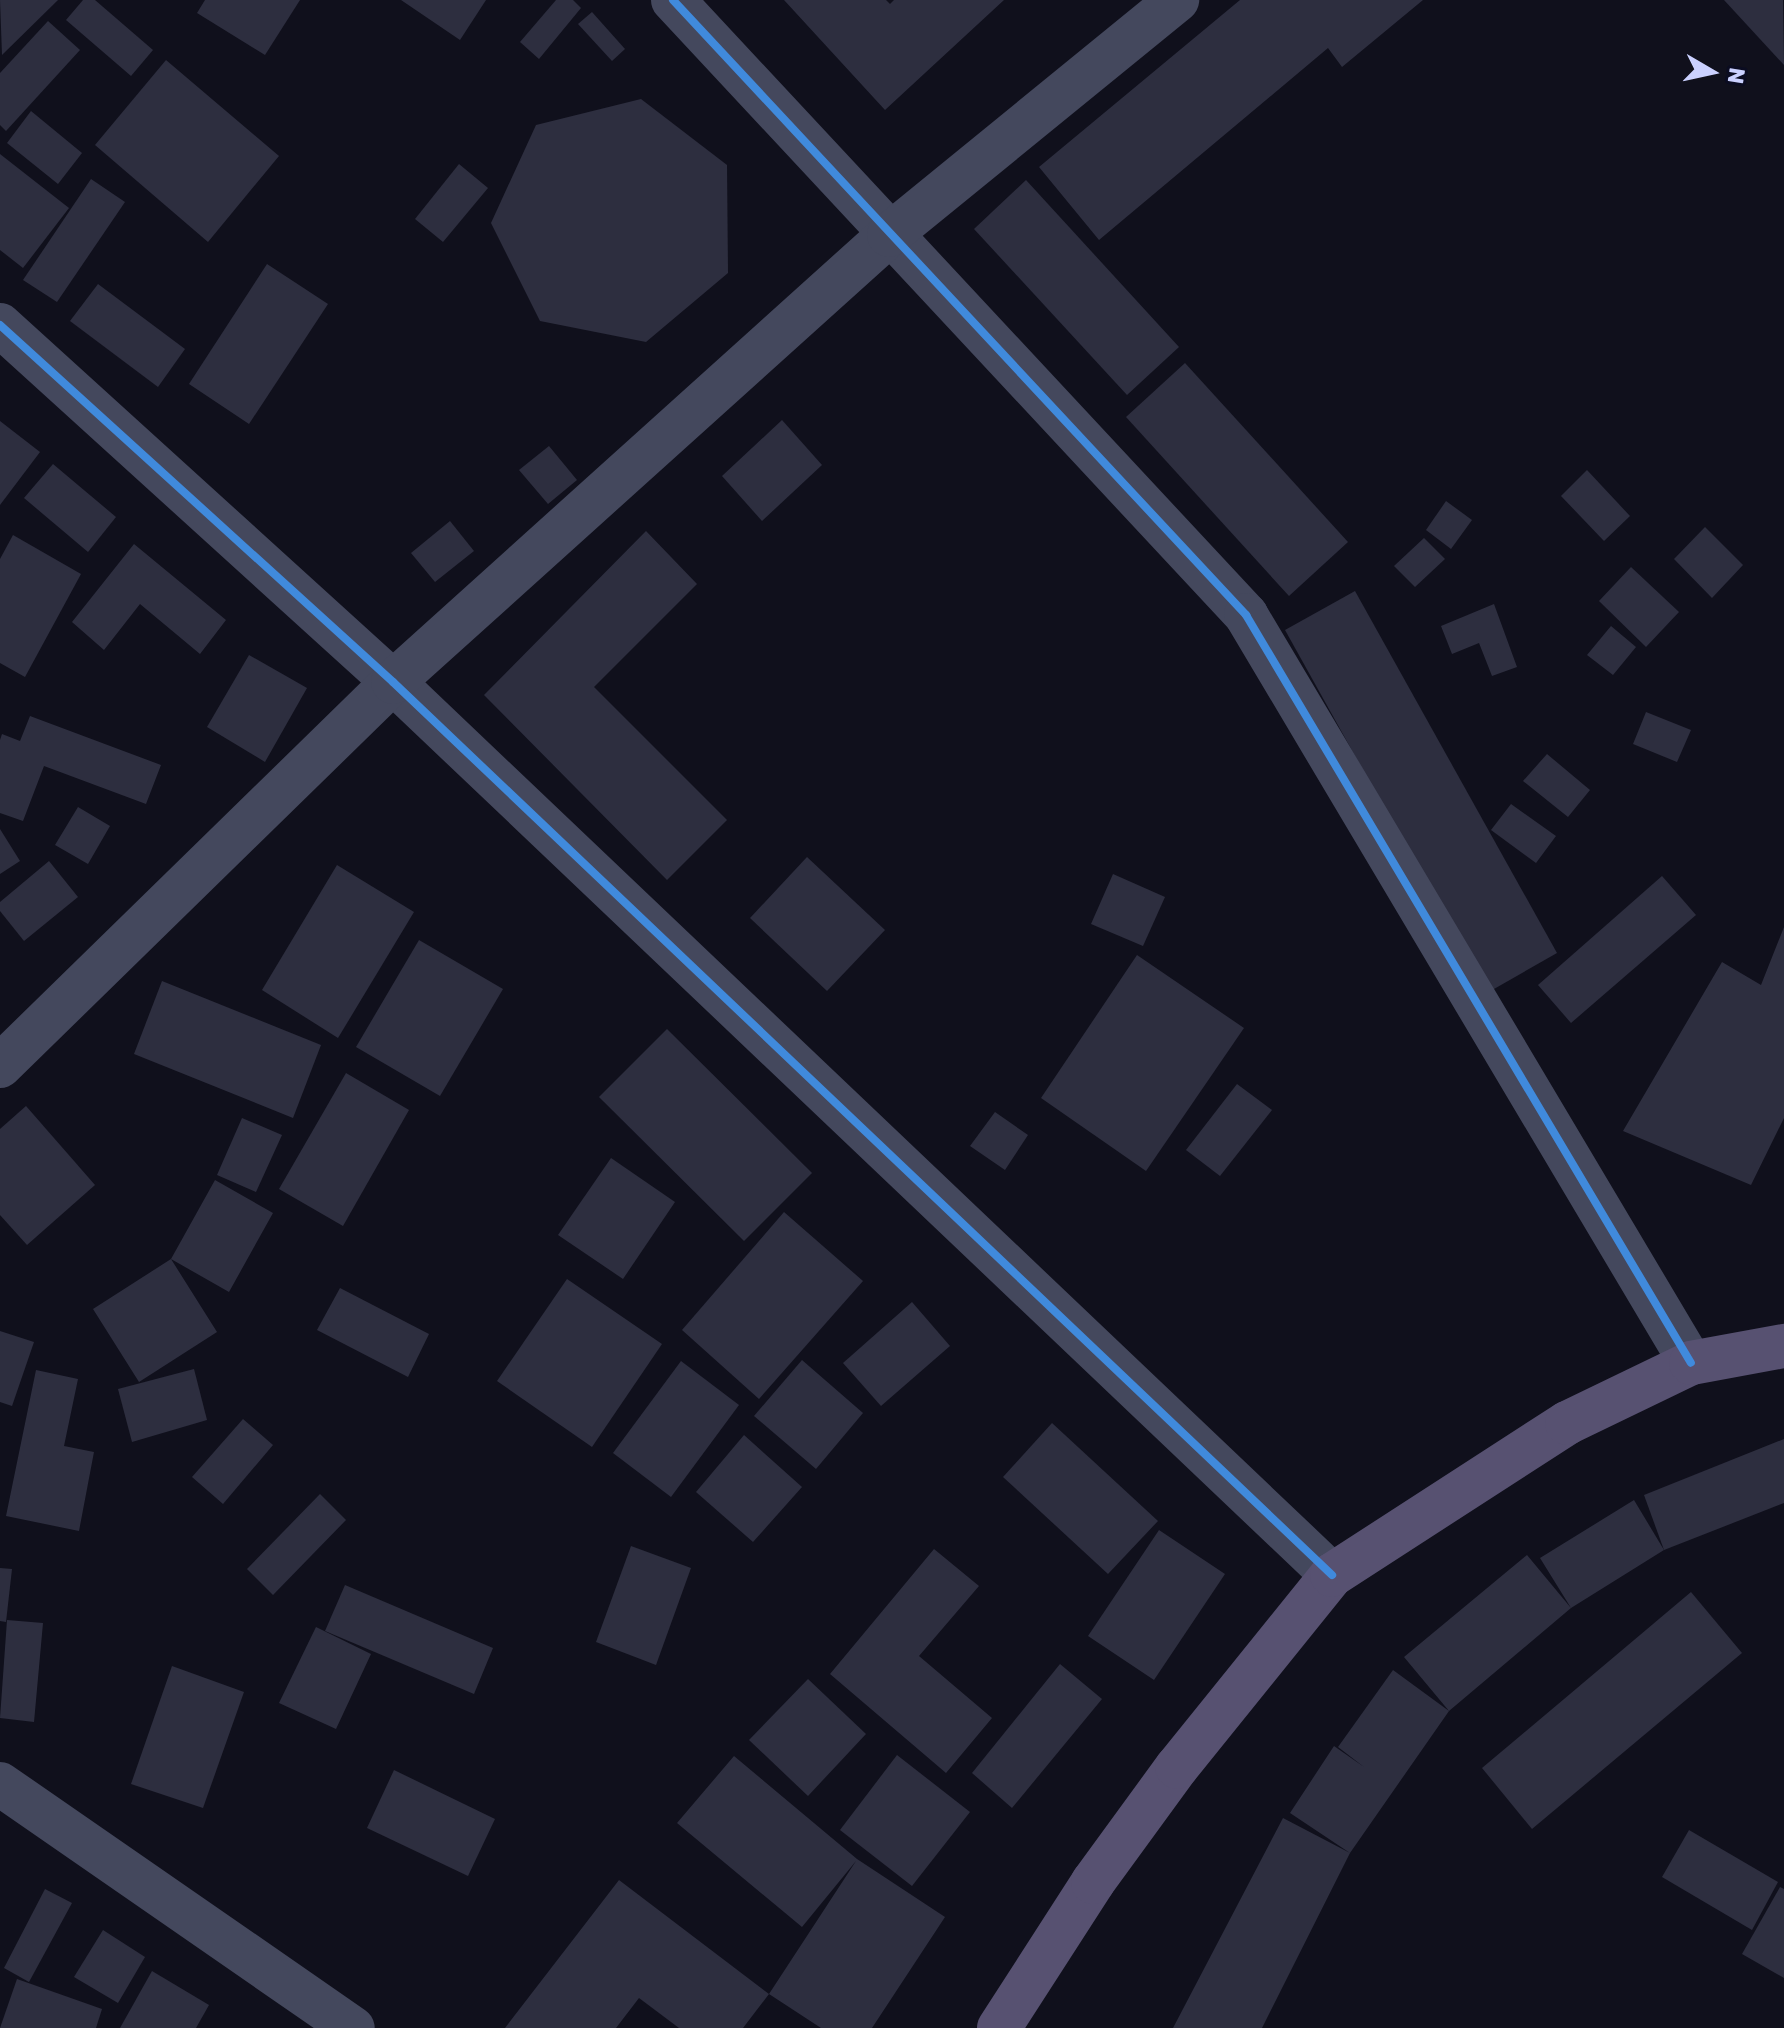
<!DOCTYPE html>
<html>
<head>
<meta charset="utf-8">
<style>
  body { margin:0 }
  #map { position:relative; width:1784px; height:2028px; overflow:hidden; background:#10101c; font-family:Rubik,sans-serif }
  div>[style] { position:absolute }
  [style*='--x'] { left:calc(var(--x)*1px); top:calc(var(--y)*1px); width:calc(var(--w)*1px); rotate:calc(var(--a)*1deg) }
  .building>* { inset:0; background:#2d2e3f }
  .street>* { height:44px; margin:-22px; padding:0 22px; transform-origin:22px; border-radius:22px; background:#44485d }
  .primary>* { height:44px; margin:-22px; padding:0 22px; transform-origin:22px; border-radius:22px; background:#575171 }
  .cycleway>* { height:8px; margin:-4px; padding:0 4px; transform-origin:4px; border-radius:4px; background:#408adc }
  span { translate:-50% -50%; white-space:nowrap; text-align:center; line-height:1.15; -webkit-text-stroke:6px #0b0c21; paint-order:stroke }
  .north { position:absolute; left:1672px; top:32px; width:80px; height:80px; -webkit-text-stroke:6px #0b0c21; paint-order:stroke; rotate:99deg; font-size:22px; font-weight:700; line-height:32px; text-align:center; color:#cbd1ff }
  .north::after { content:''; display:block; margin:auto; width:28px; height:36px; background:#cbd1ff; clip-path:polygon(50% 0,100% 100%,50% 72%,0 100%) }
</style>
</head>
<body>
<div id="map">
  <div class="building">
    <i style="clip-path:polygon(0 0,58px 0,2px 55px)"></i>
    <i style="clip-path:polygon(83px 0,95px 0,153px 50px,131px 76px,66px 20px)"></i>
    <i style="clip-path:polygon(205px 0,300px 0,265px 55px,197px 13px)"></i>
    <i style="clip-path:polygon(401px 0,486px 0,460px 40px)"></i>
    <i style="clip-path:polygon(556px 0,573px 0,581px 8px,539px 59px,520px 42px)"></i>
    <i style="clip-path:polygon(784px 0,886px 0,890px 4px,894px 0,1004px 0,885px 110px)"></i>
    <i style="clip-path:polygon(1240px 0,1423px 0,1342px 67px,1328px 48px,1099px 240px,1039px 167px)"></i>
    <i style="clip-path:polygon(1724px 0,1783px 0,1784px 65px)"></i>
    <i style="clip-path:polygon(592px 12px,625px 49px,612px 61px,578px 24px)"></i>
    <i style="clip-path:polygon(48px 21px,80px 50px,6px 131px,0 125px,0 73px)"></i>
    <i style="clip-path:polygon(166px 60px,279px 156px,208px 242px,95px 145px)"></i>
    <i style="clip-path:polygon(641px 99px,727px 165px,728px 273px,646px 342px,540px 321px,491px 223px,536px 125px)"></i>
    <i style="clip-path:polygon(31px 111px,82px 153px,58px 184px,7px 143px)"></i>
    <i style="clip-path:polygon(0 154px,69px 208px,23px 268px,0 250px)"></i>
    <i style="clip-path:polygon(459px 164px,488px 188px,443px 242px,415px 219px)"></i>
    <i style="clip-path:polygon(91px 179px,125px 202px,57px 302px,23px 280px)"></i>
    <i style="clip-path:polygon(1026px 180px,1179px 347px,1127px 395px,974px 229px)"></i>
    <i style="clip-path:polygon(267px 264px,328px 304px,249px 424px,189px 384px)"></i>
    <i style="clip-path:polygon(98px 284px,185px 349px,158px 387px,70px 321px)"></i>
    <i style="clip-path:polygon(1185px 363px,1348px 542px,1289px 596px,1126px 417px)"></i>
    <i style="clip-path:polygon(782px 420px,822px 465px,762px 521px,722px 476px)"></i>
    <i style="clip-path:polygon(0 421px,40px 452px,0 505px)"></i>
    <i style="clip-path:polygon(549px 446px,577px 480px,548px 504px,519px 470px)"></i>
    <i style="clip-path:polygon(53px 464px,116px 517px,88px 552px,24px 498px)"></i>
    <i style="clip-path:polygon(1587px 470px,1630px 516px,1604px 541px,1561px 496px)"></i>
    <i style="clip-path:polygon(1446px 501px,1472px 520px,1451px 549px,1426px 530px)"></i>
    <i style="clip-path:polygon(450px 521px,474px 551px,435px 582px,411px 553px)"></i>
    <i style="clip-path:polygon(1705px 527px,1743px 565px,1712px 598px,1674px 559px)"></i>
    <i style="clip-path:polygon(646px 531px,697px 584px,594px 687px,727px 820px,667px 880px,484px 695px)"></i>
    <i style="clip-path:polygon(13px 535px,81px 574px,25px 677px,0 663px,0 559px)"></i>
    <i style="clip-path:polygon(1424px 538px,1445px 559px,1415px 587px,1394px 566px)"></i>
    <i style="clip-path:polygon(134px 544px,226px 620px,200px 654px,140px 604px,104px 650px,72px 622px)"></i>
    <i style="clip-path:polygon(1631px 567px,1679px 612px,1646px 647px,1599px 601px)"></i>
    <i style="clip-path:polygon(1355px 591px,1557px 953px,1487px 993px,1285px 630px)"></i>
    <i style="clip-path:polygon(1494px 604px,1517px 667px,1492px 676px,1479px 643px,1452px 654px,1441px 626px)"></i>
    <i style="clip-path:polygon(1611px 626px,1636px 647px,1613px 675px,1587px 655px)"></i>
    <i style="clip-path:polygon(249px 655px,307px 688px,265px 762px,207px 727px)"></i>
    <i style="clip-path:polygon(1646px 712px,1691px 730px,1677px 762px,1633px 744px)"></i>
    <i style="clip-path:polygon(30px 716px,161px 765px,146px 804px,44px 766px,23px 821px,0 813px,0 740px,2px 734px,20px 741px)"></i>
    <i style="clip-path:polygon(1547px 754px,1590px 790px,1568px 817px,1523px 781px)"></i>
    <i style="clip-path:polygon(1511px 804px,1556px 836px,1536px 863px,1491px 830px)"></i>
    <i style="clip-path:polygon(78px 807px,110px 826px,88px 864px,55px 845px)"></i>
    <i style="clip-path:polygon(0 829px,20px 861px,0 874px)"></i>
    <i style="clip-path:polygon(807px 857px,885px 930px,827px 991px,750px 918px)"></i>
    <i style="clip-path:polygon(49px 861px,78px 897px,24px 941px,0 911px,0 902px)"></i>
    <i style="clip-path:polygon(337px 865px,414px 912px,338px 1038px,262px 990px)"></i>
    <i style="clip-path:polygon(1113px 874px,1165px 897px,1143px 946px,1091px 924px)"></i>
    <i style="clip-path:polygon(1662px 876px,1696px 915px,1571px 1023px,1538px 985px)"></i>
    <i style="clip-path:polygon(1784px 927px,1784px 1118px,1751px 1185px,1623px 1131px,1722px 962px,1761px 985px)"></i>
    <i style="clip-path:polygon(419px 940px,503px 989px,440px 1096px,356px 1047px)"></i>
    <i style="clip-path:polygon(1137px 955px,1244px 1028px,1146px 1171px,1041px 1098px)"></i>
    <i style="clip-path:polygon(162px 981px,321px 1045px,293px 1118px,134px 1054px)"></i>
    <i style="clip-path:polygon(667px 1029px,812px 1173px,744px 1241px,599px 1097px)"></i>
    <i style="clip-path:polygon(346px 1073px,409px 1110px,343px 1226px,279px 1189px)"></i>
    <i style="clip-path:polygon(1237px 1084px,1272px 1110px,1220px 1176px,1186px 1150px)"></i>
    <i style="clip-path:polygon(26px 1106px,95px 1185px,27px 1245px,0 1215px,0 1129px)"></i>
    <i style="clip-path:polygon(995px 1112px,1028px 1135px,1005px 1170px,970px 1146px)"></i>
    <i style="clip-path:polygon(242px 1118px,282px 1135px,256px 1192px,217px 1175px)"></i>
    <i style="clip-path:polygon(611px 1158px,675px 1202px,623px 1279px,558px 1235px)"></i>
    <i style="clip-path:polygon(215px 1180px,273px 1213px,229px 1292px,171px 1259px,217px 1332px,139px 1382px,93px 1309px,171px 1259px)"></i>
    <i style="clip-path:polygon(784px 1212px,863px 1281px,759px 1399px,682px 1330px)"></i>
    <i style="clip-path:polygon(567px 1279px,662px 1344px,592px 1447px,497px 1381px)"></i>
    <i style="clip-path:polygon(340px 1288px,429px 1334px,408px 1377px,317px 1330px)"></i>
    <i style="clip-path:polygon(912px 1302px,950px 1346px,881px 1406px,843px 1363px)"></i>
    <i style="clip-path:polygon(0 1331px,34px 1342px,12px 1406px,0 1402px)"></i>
    <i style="clip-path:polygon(802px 1360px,863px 1413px,816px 1469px,754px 1416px)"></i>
    <i style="clip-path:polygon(681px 1361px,739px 1405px,671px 1497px,613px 1453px)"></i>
    <i style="clip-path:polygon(194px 1369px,207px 1420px,132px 1442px,118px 1389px)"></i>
    <i style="clip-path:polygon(36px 1370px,78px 1379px,64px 1446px,94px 1452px,79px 1531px,6px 1516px)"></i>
    <i style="clip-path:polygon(243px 1419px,273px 1445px,223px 1504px,192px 1477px)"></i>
    <i style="clip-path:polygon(1052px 1423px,1158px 1521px,1108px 1574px,1003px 1477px)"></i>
    <i style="clip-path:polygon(744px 1435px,802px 1487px,753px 1542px,696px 1492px)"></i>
    <i style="clip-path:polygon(1784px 1439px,1784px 1503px,1664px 1550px,1644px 1495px)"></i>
    <i style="clip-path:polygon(320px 1494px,346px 1520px,273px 1595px,247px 1569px)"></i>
    <i style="clip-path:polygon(1634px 1500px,1664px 1550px,1571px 1608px,1449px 1711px,1350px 1853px,1262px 2028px,1173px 2028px,1283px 1818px,1350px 1853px,1290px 1813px,1334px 1746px,1364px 1767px,1338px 1747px,1393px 1670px,1449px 1711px,1404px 1657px,1527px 1555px,1571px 1608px,1540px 1558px)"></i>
    <i style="clip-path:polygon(1159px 1530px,1225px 1574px,1154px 1680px,1088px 1636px)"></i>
    <i style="clip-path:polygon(631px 1546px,691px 1568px,656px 1665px,596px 1642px)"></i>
    <i style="clip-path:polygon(934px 1549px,979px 1586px,919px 1656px,992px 1718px,946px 1773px,830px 1674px)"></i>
    <i style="clip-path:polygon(0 1568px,12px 1569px,6px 1622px,0 1621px)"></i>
    <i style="clip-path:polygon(345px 1585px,493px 1648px,474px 1694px,325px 1631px)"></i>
    <i style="clip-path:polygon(1691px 1592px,1742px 1653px,1532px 1829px,1482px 1768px)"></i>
    <i style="clip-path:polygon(7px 1620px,43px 1623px,34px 1722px,0 1718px)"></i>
    <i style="clip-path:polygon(316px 1627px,371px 1654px,336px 1729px,279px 1703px)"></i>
    <i style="clip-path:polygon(1060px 1664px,1102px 1699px,1012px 1808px,972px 1773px)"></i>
    <i style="clip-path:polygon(172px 1666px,244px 1692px,203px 1808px,131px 1784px)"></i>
    <i style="clip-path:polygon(808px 1679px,866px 1734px,808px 1796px,749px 1740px)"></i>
    <i style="clip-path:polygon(897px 1755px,970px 1812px,912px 1886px,840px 1830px)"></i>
    <i style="clip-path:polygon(734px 1756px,857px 1859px,945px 1917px,872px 2028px,821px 2028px,769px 1994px,856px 1861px,802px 1927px,677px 1823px)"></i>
    <i style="clip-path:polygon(394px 1770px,495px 1819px,468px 1876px,367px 1828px)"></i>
    <i style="clip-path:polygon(1689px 1830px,1778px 1882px,1752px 1930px,1662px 1877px)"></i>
    <i style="clip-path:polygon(619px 1880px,769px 1994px,743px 2028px,679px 2028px,639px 1998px,616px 2028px,505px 2028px)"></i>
    <i style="clip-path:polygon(1780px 1887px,1784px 1889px,1784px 1978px,1742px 1954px)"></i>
    <i style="clip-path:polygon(45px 1889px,72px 1903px,29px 1982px,4px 1968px)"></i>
    <i style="clip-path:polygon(103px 1930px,145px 1957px,118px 2003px,74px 1977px)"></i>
    <i style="clip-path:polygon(152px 1971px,209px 2005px,196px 2028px,120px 2028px)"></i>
    <i style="clip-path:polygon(17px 1979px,102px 2009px,96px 2028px,0 2028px)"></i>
  </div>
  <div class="street">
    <i style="--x:673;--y:0;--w:841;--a:47.02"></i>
    <i style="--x:1246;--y:615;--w:870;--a:59.25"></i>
    <i style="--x:0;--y:325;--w:531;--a:42.25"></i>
    <i style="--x:393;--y:682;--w:1296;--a:43.56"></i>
    <i style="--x:0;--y:1066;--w:549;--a:-44.34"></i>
    <i style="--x:393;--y:682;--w:668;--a:-42.03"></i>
    <i style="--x:889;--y:235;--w:372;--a:-39.2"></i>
    <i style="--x:0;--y:1784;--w:429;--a:34.7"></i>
  </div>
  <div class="primary">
    <i style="--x:999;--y:2028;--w:174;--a:-57.2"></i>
    <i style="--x:1093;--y:1882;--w:142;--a:-53.9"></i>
    <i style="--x:1177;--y:1767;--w:247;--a:-51.1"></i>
    <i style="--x:1332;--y:1575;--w:280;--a:-32.9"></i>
    <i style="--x:1567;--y:1423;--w:138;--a:-25.8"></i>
    <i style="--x:1691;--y:1363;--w:95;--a:-10.4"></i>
  </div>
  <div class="cycleway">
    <i style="--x:673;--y:0;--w:841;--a:47.02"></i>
    <i style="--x:1246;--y:615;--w:870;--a:59.25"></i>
    <i style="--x:0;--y:325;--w:531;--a:42.25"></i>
    <i style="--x:393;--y:682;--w:1296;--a:43.56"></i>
  </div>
  <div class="north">N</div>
</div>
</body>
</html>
